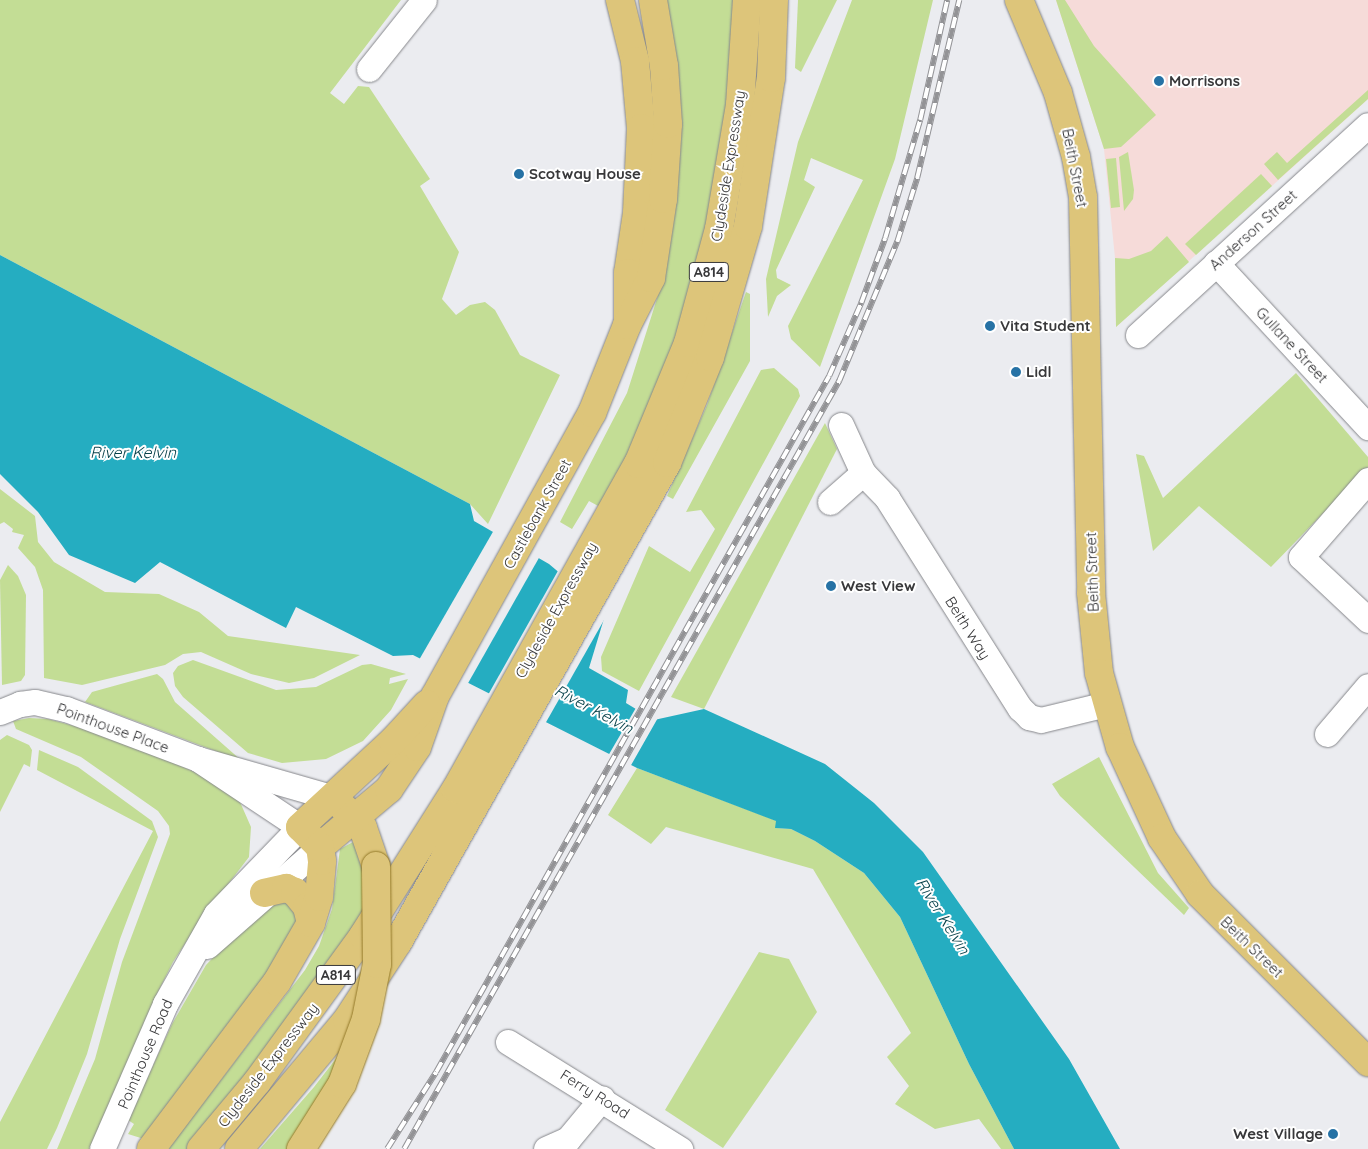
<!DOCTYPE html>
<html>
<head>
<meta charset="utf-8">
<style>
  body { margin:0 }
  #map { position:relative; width:1368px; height:1149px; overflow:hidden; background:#ebecf0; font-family:Quicksand,sans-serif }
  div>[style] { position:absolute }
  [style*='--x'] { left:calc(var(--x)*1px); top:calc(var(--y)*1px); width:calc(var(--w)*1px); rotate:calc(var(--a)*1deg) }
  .commercial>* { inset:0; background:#f6dbd9 }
  .green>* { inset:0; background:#c3dd95 }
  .water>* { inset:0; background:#25adc1 }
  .pier>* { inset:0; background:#ebecf0 }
  .roads { filter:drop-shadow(0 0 1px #86878b) drop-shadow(0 0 1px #86878b) }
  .minor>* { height:25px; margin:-12.5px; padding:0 12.5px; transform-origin:12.5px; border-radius:12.5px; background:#fff }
  .major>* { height:28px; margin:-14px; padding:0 14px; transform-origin:14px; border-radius:14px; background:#ddc57a }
  .rail>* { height:5.5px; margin-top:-2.75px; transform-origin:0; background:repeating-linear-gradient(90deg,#fff 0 11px,#939396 0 22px); box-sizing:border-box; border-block:1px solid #939396 }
  .bridges { filter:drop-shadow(0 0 1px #947a2a) drop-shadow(0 0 1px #947a2a) }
  .major-bridge>* { height:28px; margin:-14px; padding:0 14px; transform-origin:14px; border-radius:14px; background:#ddc57a }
  .dots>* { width:14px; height:14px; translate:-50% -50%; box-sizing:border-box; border:2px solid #fff; border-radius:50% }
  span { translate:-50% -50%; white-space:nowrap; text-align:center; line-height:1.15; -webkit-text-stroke:4px #fff; paint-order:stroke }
  .shield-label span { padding:1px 4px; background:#fff; border:1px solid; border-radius:4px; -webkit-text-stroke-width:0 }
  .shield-label { font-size:14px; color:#38383a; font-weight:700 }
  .poi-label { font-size:15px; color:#38383a; font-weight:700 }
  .left { translate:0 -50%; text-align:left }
  .right { translate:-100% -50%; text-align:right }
  .street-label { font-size:15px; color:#38383a }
  .water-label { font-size:16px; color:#043f48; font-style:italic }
</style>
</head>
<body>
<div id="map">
  <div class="commercial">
    <i style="clip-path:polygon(1056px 0,1368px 0,1368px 99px,1116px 327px,1115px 258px,1104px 149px)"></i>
  </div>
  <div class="green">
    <i style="clip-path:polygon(0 0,401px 0,330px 93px,344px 104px,358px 86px,369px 87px,430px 179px,420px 186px,459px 252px,442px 299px,456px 315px,470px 305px,485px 302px,495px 310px,520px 355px,560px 375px,488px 524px,470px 504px,0 255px)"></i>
    <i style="clip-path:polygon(664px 0,733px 0,728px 112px,712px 212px,672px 352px,640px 431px,600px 507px,589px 501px,572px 529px,560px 522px,627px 393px,661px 286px)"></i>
    <i style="clip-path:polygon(798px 0,837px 0,801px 72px,795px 68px)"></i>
    <i style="clip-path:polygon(852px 0,933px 0,895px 159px,820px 367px,791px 339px,788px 326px,863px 180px,811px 158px,804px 180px,815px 187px,776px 270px,777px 278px,791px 285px,777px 296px,768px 317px,766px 279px,798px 142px)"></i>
    <i style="clip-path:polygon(1056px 0,1065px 0,1094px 46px,1156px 115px,1121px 147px,1104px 149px)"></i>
    <i style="clip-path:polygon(1368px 90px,1368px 99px,1278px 180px,1264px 164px,1277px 152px,1287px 163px)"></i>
    <i style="clip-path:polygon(1128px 152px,1134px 190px,1133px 199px,1124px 211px,1119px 157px)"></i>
    <i style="clip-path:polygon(1116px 158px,1120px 207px,1111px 208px,1106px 159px)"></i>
    <i style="clip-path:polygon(1261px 174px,1272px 186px,1196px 255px,1185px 244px)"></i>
    <i style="clip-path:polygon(1167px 236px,1189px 262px,1116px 327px,1115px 258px,1129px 259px,1151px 251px)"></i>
    <i style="clip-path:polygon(746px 292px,750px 294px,750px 361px,673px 499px,667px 496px,707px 405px)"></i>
    <i style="clip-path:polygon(774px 368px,798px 389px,800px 396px,639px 691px,602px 671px,601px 657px,649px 546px,690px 572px,715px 529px,701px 510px,686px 512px,761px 370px)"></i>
    <i style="clip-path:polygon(1296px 373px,1368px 457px,1368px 467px,1271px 567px,1199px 506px,1153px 551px,1136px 454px,1144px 456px,1163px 498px)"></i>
    <i style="clip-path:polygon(825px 423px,837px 449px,704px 709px,671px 697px)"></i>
    <i style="clip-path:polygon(0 489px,35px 516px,38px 542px,54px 562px,105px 592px,159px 594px,199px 612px,228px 636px,360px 655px,314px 678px,289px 683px,251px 674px,201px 652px,183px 654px,165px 665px,82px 685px,44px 678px,43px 590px,35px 567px,18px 548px,24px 535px,12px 532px,13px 529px,4px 522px,0 524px)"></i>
    <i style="clip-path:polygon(8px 565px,18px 576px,26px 595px,25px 675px,21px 681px,2px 685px,0 580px)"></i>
    <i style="clip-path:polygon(193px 660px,276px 690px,316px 687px,362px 665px,371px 664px,406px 674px,390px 678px,389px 684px,408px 679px,391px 710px,363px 741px,326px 759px,282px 763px,248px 753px,183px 697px,175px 686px,173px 673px,178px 666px)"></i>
    <i style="clip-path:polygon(157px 674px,163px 679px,175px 702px,242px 761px,85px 702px,92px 692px)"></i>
    <i style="clip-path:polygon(29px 718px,48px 719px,105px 734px,209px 778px,240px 802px,251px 827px,249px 857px,202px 918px,173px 962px,156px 996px,91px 1149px,57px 1149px,95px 1059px,122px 962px,170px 834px,169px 826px,158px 811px,81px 757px,16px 729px,13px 721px)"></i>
    <i style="clip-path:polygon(7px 735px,29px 745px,32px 750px,30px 767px,24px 764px,0 812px,0 740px)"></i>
    <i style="clip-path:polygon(39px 750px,78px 767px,152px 821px,158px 837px,120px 939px,87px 1054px,57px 1128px,47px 1149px,0 1149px,0 1122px,153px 831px,37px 770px)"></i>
    <i style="clip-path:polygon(1099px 757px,1158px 873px,1189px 908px,1184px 915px,1060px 796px,1052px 784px)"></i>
    <i style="clip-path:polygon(637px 768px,777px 821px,776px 828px,791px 829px,815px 841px,864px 873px,900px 917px,969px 1064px,1014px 1149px,1001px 1149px,979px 1119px,935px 1129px,895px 1104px,909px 1086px,887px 1057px,911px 1033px,813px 869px,666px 827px,651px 844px,608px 815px)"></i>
    <i style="clip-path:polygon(353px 842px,361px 844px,371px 907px,329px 970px,189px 1149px,168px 1149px,305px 970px,319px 946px,332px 909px,340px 849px)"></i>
    <i style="clip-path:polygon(291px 898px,300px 928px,144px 1139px,128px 1134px,134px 1124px,128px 1120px,172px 1024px,206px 965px,262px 906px)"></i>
    <i style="clip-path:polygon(759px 952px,789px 959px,817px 1012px,723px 1148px,665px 1110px)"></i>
    <i style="clip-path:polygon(352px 1038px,291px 1149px,260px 1149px,314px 1087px)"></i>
  </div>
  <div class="water">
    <i style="clip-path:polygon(0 255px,470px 504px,474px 521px,549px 564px,606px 612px,589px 668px,628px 690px,626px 703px,654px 720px,704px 709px,825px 764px,874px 803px,923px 852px,1069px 1059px,1120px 1149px,1014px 1149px,969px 1064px,900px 917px,864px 873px,815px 841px,791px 829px,775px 828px,776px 821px,637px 768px,413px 655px,393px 656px,296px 607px,286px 628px,160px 562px,135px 583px,69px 555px,38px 512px,0 474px)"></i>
  </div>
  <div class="pier">
    <i style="clip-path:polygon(494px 530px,540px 556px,467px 685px,419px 660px)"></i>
    <i style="clip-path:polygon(559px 569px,608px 613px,545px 724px,488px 695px)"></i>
    <i style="clip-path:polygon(637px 706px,654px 717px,659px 716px,630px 767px,608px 756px)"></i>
  </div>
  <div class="roads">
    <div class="minor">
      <i style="--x:369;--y:69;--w:88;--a:-51.4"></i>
      <i style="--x:1216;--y:263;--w:224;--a:47.2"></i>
      <i style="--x:1138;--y:335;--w:311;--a:-42.4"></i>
      <i style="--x:841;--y:425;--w:53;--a:65.4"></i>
      <i style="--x:863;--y:473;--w:35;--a:46"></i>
      <i style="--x:887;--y:498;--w:249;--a:57.7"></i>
      <i style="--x:1020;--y:708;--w:13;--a:45"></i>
      <i style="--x:1029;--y:717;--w:12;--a:14"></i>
      <i style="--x:1041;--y:720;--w:67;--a:-13.8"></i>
      <i style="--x:1368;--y:480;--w:102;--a:131"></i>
      <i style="--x:1301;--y:557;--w:92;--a:43.2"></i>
      <i style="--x:830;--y:502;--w:44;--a:-41.3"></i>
      <i style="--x:0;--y:712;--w:22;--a:-22"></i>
      <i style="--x:20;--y:704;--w:15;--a:-8"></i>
      <i style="--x:35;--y:702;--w:32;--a:13"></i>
      <i style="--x:66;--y:709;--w:141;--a:20.7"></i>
      <i style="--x:198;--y:759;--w:141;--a:16"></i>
      <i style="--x:1327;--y:734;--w:63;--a:-49.5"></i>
      <i style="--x:207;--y:946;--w:150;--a:-41.2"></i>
      <i style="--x:508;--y:1042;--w:203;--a:31.9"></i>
      <i style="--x:102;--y:1149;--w:158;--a:-66.5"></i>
      <i style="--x:165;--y:1004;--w:103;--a:-60.5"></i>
      <i style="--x:216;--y:914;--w:121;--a:-46"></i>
      <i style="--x:300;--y:827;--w:123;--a:-146.3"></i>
      <i style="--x:546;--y:1149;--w:24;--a:-24"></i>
      <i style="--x:568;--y:1139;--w:53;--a:-50.3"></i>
    </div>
    <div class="major">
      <i style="--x:620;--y:0;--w:63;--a:76.2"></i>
      <i style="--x:635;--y:61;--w:67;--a:84.9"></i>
      <i style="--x:641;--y:128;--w:85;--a:92.7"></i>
      <i style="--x:637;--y:213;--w:61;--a:98.5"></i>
      <i style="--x:628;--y:273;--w:45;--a:90"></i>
      <i style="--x:1019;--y:0;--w:101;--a:67.2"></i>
      <i style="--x:1058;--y:93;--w:66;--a:74.3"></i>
      <i style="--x:1076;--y:157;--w:41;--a:80.1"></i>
      <i style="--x:1083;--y:197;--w:396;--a:88.8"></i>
      <i style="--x:1091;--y:593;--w:80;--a:84.3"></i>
      <i style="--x:1099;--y:673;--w:77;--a:74.2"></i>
      <i style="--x:1120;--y:747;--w:100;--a:65.2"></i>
      <i style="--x:1162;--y:838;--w:68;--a:55.8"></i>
      <i style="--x:1200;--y:894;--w:238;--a:45"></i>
      <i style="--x:342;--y:806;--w:30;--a:46"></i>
      <i style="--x:363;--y:828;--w:40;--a:71.1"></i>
      <i style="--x:320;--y:847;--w:90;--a:-40"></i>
      <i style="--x:389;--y:789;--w:50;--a:-56.3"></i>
      <i style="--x:417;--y:747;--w:54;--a:-70.6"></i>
      <i style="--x:435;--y:696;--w:324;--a:-61"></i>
      <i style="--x:592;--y:413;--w:95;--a:-68.3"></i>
      <i style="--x:627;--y:325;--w:53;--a:-62.9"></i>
      <i style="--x:651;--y:278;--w:80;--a:-81.4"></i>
      <i style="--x:663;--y:199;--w:75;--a:-86.2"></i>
      <i style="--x:668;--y:124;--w:58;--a:-93.9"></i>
      <i style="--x:664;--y:66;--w:67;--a:-99.5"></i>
      <i style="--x:264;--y:893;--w:23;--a:-13"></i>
      <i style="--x:286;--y:888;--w:10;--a:24"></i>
      <i style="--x:295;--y:892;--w:19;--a:51"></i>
      <i style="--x:307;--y:907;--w:16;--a:76"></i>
      <i style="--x:151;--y:1149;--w:209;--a:-53"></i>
      <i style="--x:277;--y:982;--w:68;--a:-60"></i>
      <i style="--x:311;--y:923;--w:27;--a:-73"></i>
      <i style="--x:319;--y:897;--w:36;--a:-85"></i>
      <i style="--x:322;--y:861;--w:14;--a:-98"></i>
      <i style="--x:320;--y:847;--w:28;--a:-135"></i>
      <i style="--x:300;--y:827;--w:127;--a:-42.8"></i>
      <i style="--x:393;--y:741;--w:50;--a:-47.4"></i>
      <i style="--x:201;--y:1149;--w:87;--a:-50.1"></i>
      <i style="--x:257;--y:1082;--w:180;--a:-54"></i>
      <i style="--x:363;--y:936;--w:174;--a:-57.7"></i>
      <i style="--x:456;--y:789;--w:372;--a:-60.8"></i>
      <i style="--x:638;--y:464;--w:131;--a:-67.5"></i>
      <i style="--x:688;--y:343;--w:118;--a:-74.8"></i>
      <i style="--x:719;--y:229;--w:126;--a:-80.4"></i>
      <i style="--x:740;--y:105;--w:105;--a:-86.2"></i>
      <i style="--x:239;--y:1149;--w:168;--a:-50.1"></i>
      <i style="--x:347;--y:1020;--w:93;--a:-56.8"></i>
      <i style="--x:398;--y:942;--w:549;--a:-60.68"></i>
      <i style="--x:667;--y:463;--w:114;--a:-67.9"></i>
      <i style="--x:710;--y:357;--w:136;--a:-73.8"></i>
      <i style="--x:748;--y:226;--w:150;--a:-81.2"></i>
      <i style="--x:771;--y:78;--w:78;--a:-87.8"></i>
    </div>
  </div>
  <div class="rail">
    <i style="--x:387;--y:1149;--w:91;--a:-57.5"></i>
    <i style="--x:436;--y:1072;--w:799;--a:-60.55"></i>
    <i style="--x:829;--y:376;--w:80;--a:-66.3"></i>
    <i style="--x:861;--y:303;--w:69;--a:-69.7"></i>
    <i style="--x:885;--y:238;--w:123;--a:-73.5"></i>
    <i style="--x:920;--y:120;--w:123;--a:-77.3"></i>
    <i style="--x:404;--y:1149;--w:883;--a:-60.47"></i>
    <i style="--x:839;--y:381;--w:151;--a:-67.4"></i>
    <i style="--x:897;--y:242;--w:67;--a:-72.6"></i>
    <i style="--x:917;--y:178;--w:183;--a:-76.7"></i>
  </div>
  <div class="bridges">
    <div class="major-bridge">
      <i style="--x:301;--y:1149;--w:77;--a:-57.8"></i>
      <i style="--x:342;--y:1084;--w:69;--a:-69.7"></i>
      <i style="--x:366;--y:1019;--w:56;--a:-78.7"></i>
      <i style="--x:377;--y:964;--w:98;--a:-90.6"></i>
    </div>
  </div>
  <div class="dots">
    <i style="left:1159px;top:81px;background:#2672a5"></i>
    <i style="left:519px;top:174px;background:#2672a5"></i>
    <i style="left:990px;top:326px;background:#2672a5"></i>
    <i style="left:1016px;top:372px;background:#2672a5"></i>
    <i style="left:831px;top:586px;background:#2672a5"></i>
    <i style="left:1333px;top:1134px;background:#2672a5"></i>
  </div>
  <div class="shield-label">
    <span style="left:709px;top:272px">A814</span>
    <span style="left:336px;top:975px">A814</span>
  </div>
  <div class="poi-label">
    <span class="left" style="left:1169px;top:81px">Morrisons</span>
    <span class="left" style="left:529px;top:174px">Scotway House</span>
    <span class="left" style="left:1000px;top:326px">Vita Student</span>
    <span class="left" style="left:1026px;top:372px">Lidl</span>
    <span class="left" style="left:841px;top:586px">West View</span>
    <span class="right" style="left:1323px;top:1134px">West Village</span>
  </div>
  <div class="street-label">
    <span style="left:728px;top:166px;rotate:-81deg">Clydeside Expressway</span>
    <span style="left:1075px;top:168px;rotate:79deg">Beith Street</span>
    <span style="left:1253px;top:230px;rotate:-42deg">Anderson Street</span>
    <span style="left:1292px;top:345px;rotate:47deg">Gullane Street</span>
    <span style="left:537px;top:514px;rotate:-61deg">Castlebank Street</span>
    <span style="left:1092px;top:572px;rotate:-92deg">Beith Street</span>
    <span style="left:556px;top:610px;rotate:-61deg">Clydeside Expressway</span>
    <span style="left:968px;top:628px;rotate:58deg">Beith Way</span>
    <span style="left:113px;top:728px;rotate:20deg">Pointhouse Place</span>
    <span style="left:1252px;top:947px;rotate:44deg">Beith Street</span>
    <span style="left:145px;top:1054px;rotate:-67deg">Pointhouse Road</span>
    <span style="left:268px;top:1065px;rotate:-52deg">Clydeside Expressway</span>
    <span style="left:595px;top:1094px;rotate:32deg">Ferry Road</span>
  </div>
  <div class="water-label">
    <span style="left:133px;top:452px">River Kelvin</span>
    <span style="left:594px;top:709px;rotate:28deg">River Kelvin</span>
    <span style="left:943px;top:916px;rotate:58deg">River Kelvin</span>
  </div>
</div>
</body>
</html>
